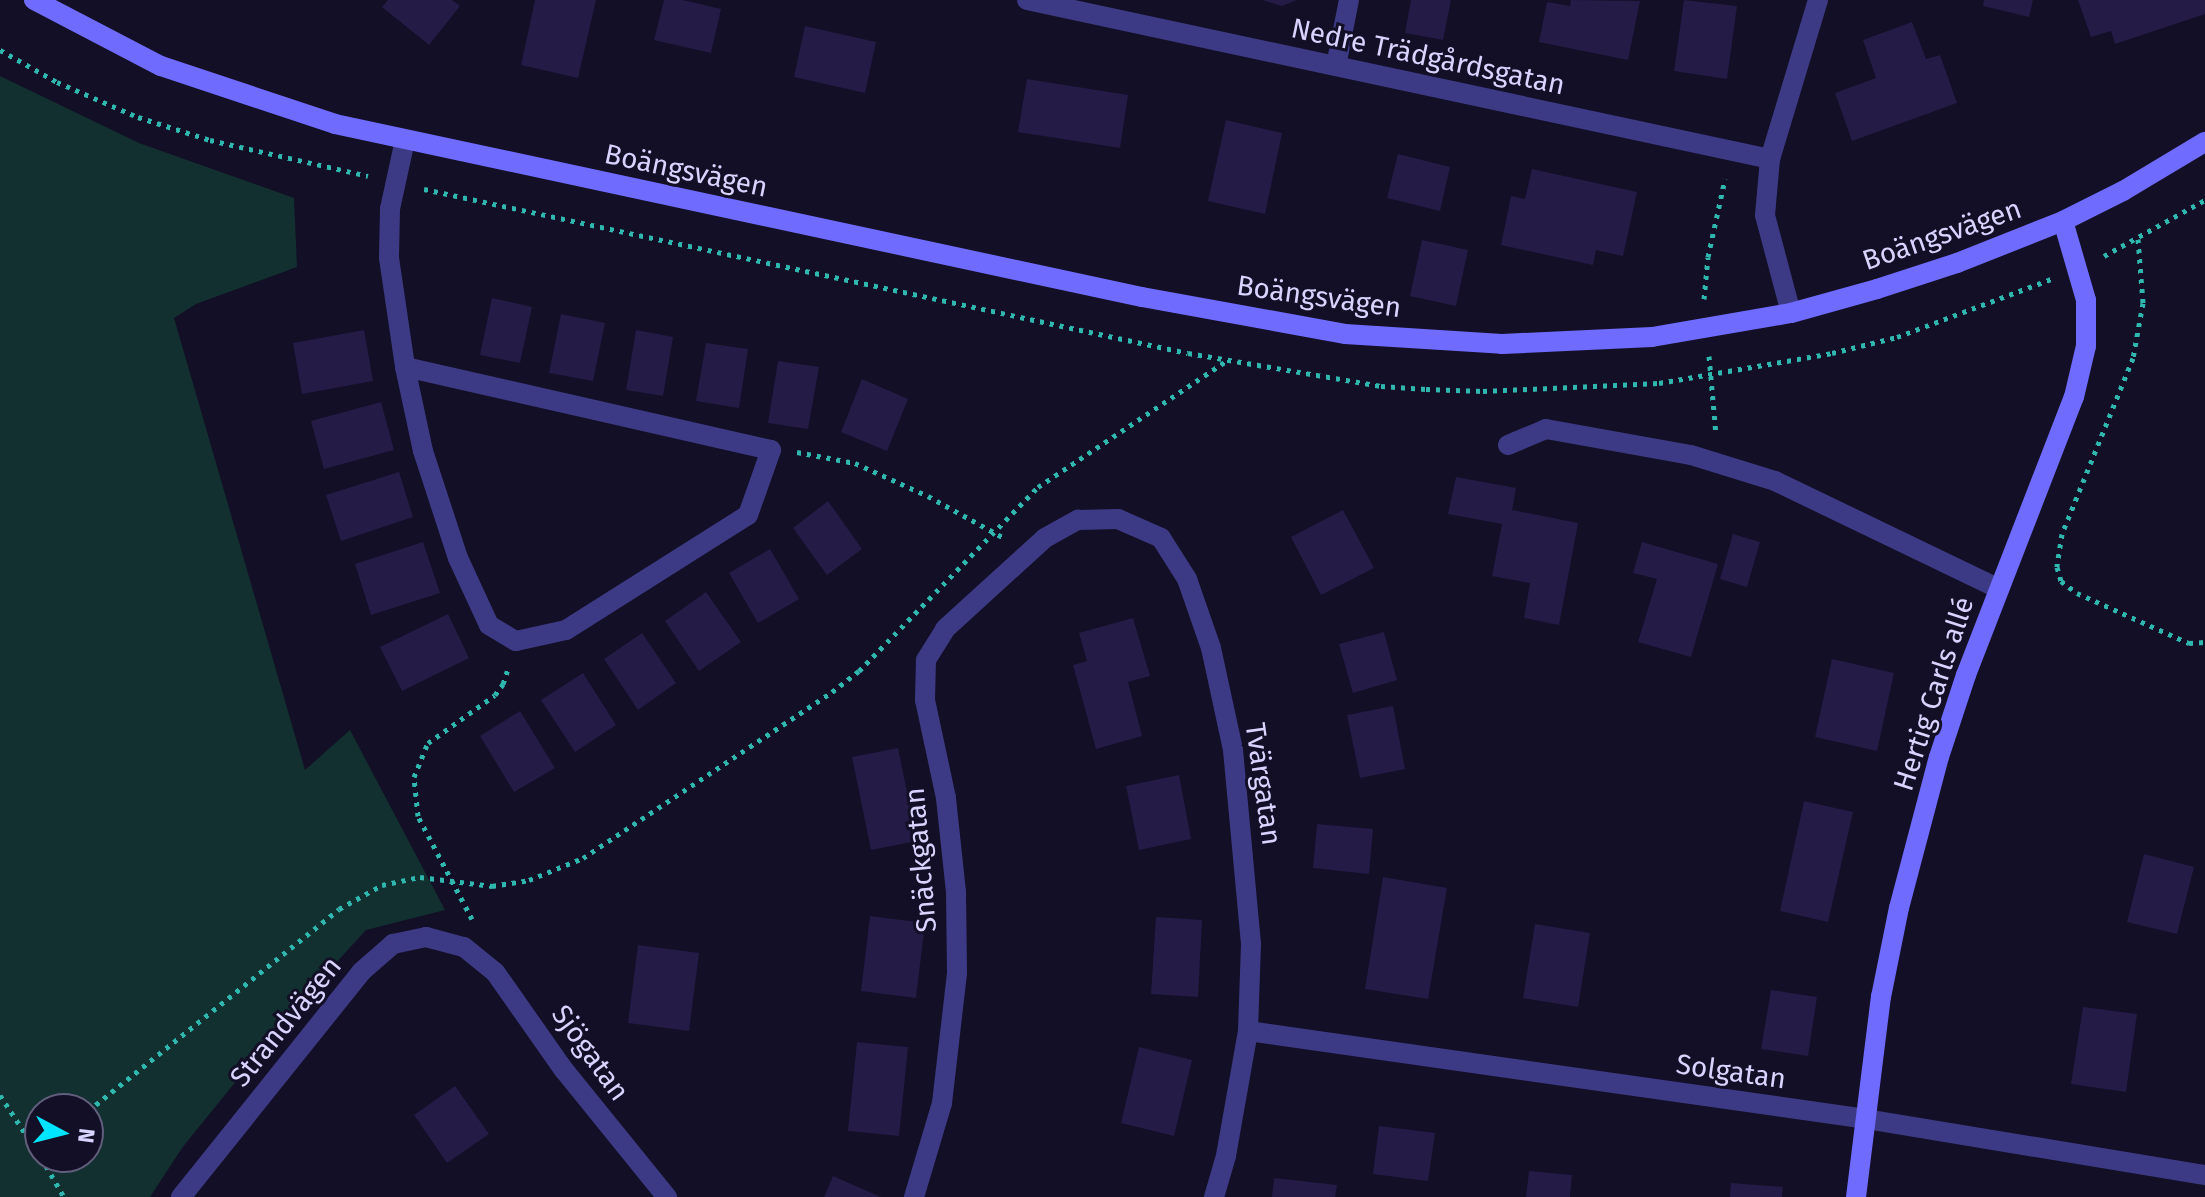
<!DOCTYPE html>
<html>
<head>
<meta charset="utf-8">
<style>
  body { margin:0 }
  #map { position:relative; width:2205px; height:1197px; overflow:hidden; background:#130f26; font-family:"Fira Sans",sans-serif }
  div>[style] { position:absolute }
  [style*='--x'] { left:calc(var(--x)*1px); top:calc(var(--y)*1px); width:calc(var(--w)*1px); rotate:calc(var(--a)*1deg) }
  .green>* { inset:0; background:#12302f }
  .building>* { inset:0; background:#241b47 }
  .path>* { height:5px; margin-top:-2.5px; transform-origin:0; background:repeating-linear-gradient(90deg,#2fb8b0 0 4px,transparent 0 10px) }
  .lane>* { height:20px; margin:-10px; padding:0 10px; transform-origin:10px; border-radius:10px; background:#3d3a85 }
  .street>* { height:20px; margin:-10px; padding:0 10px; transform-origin:10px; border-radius:10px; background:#3d3a85 }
  .secondary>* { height:20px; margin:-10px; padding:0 10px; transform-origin:10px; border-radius:10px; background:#6f6bff }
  span { translate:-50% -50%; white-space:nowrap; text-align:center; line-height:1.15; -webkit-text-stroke:6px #130f26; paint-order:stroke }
  .street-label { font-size:28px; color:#d9d4ff }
  .north { position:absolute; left:24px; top:1093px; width:80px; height:80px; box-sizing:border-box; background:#130f26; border:2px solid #625e7d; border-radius:50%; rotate:97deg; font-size:22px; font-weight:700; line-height:32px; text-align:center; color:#d9d4ff }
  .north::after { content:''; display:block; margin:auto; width:28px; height:36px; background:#00e5ff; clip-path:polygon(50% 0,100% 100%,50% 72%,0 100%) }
</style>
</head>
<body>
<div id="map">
  <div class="green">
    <i style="clip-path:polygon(evenodd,0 76px,139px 143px,294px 198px,297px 267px,196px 304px,174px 318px,305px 770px,350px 730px,445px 910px,366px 930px,301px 1001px,182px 1148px,150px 1197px,0 1197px,0 76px,88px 1109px,88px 1157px,40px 1157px,40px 1109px,88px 1109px)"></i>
  </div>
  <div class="building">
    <i style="clip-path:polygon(388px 0,452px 0,460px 6px,429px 45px,382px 7px)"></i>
    <i style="clip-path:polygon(535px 0,596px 0,578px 78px,521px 65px)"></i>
    <i style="clip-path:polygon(664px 0,683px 0,721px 9px,711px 53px,654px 40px)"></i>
    <i style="clip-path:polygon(1262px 0,1297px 0,1282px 6px)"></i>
    <i style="clip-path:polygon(1411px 0,1451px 0,1443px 40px,1405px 33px)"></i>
    <i style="clip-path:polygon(1571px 0,1640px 1px,1628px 60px,1539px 42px,1547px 2px,1570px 6px)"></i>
    <i style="clip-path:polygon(1684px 0,1737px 6px,1727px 79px,1674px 71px)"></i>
    <i style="clip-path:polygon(1984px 0,2033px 0,2029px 17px,1983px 6px)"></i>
    <i style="clip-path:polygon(2078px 0,2205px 0,2205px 14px,2115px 44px,2111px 31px,2091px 37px)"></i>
    <i style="clip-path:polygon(1912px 22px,1926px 59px,1940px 55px,1957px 103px,1852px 141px,1835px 93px,1876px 78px,1863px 40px)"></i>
    <i style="clip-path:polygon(805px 26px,876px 42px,865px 93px,794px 77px)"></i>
    <i style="clip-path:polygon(1027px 79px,1128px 95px,1120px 148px,1018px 132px)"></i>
    <i style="clip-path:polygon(1226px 120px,1282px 133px,1265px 214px,1208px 201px)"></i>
    <i style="clip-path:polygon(1398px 154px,1450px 167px,1440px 211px,1387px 198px)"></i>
    <i style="clip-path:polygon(1532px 169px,1637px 192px,1623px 256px,1596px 250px,1593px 265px,1501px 245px,1511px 196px,1525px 199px)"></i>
    <i style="clip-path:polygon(1422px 240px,1468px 250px,1456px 306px,1410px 296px)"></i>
    <i style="clip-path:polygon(492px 298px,532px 307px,520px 363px,480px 355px)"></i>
    <i style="clip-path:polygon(561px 314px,605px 323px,593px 381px,549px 373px)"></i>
    <i style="clip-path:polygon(364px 330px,373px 381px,302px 394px,293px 343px)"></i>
    <i style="clip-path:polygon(636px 330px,673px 337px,663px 396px,626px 390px)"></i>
    <i style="clip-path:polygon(706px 343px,748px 349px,739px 408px,696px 401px)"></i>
    <i style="clip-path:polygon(778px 361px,819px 367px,808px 429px,768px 423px)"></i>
    <i style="clip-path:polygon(862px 379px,908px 399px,887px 451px,841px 432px)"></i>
    <i style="clip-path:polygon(381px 402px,394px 450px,324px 469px,311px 421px)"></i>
    <i style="clip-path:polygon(399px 472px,413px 517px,341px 541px,326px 495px)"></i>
    <i style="clip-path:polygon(1456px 477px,1516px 488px,1512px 510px,1578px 523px,1559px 625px,1524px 618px,1530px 583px,1492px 576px,1502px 524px,1448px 514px)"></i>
    <i style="clip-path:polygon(828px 501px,862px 549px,827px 575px,793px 528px)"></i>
    <i style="clip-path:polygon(1343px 510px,1374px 568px,1321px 595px,1291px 537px)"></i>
    <i style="clip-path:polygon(1733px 534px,1760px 542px,1747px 587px,1720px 579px)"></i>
    <i style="clip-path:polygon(423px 542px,440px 593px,371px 615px,355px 564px)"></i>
    <i style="clip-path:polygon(1642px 542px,1718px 564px,1691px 657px,1638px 642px,1657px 579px,1633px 573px)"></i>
    <i style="clip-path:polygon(770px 549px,799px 599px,758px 623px,729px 573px)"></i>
    <i style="clip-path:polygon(706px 592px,741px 642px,699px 671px,665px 621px)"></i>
    <i style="clip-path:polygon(448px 614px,469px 658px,402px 691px,380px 647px)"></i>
    <i style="clip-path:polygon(1133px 618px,1150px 676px,1128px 682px,1142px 736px,1096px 749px,1073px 665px,1087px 661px,1079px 633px)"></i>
    <i style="clip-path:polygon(1384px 632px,1397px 680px,1353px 693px,1339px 644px)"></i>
    <i style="clip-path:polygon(642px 633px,676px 683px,638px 710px,604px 659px)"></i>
    <i style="clip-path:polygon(1832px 659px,1894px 673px,1877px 751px,1815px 737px)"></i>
    <i style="clip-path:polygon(583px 673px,616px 725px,575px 752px,541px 700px)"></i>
    <i style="clip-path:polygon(1393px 706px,1405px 769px,1360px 778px,1347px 715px)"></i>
    <i style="clip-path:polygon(520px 711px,555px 768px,514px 792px,480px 736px)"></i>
    <i style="clip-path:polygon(898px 748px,917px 841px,871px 850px,852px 757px)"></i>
    <i style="clip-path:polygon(1179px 775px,1191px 839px,1139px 850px,1126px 786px)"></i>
    <i style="clip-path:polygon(1804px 801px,1853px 812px,1828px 922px,1780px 911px)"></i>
    <i style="clip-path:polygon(1317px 824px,1373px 829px,1369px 874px,1313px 868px)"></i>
    <i style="clip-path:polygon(2144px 854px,2194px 867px,2177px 934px,2127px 922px)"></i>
    <i style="clip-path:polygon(1383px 877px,1447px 888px,1428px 999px,1365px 989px)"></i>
    <i style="clip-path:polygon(870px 916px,925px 923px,916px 998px,861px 991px)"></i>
    <i style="clip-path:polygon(1156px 917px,1202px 920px,1198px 997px,1151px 994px)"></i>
    <i style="clip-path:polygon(1535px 924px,1590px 933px,1578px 1007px,1523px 998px)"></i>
    <i style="clip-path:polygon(638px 945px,699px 953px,689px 1031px,628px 1023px)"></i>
    <i style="clip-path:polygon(1771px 990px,1817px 997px,1808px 1056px,1761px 1049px)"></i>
    <i style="clip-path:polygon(2083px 1007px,2137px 1014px,2126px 1092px,2071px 1084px)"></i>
    <i style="clip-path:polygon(857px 1042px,908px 1047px,899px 1136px,848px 1131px)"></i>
    <i style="clip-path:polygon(1139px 1047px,1192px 1060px,1174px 1136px,1121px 1123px)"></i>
    <i style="clip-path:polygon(455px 1086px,489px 1134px,447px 1163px,414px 1115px)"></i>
    <i style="clip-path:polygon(1379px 1126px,1435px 1133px,1428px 1181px,1373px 1174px)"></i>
    <i style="clip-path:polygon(1529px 1171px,1572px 1175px,1570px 1197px,1526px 1197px)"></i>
    <i style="clip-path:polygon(833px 1176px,881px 1197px,824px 1197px)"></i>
    <i style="clip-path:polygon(1274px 1178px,1337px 1185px,1335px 1197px,1272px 1197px)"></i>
    <i style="clip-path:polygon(1731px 1183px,1783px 1187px,1782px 1197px,1730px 1197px)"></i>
  </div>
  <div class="path">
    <i style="--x:0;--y:50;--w:65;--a:29.3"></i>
    <i style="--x:57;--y:82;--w:88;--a:23.4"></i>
    <i style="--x:138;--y:117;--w:76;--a:17.7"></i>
    <i style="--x:210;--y:140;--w:162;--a:12.8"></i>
    <i style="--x:424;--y:189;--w:781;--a:12.12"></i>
    <i style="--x:1188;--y:353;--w:196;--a:9.7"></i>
    <i style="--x:1381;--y:386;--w:45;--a:3.8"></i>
    <i style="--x:1426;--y:389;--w:57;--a:2"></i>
    <i style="--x:1483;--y:391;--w:176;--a:-2.6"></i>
    <i style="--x:1659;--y:383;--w:176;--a:-9.8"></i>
    <i style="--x:1832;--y:353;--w:67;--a:-13.8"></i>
    <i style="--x:1897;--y:337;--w:165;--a:-20.6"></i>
    <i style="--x:2138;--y:239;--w:64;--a:85.5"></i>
    <i style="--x:2143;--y:303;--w:56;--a:100.3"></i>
    <i style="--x:2133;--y:358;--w:190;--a:112"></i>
    <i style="--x:2062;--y:534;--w:33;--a:99"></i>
    <i style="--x:2057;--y:567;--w:15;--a:74"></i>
    <i style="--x:2061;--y:581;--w:20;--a:37"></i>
    <i style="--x:2077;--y:593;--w:123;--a:24.1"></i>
    <i style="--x:2189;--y:643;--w:16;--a:-4"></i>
    <i style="--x:2104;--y:256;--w:115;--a:-29"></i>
    <i style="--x:1704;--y:299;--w:42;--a:-84.6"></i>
    <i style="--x:1708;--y:257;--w:80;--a:-77.7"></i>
    <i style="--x:1709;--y:356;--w:78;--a:84.9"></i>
    <i style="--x:797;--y:452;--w:59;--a:10.7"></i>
    <i style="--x:855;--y:463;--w:80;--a:24.3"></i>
    <i style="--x:928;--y:496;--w:87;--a:28.9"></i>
    <i style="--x:472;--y:919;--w:116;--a:-117.7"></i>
    <i style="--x:418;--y:816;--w:39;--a:-96"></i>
    <i style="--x:414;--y:777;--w:37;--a:-68"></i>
    <i style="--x:428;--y:743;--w:82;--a:-35.6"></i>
    <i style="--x:495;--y:695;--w:14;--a:-54"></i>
    <i style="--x:503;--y:684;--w:16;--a:-72"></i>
    <i style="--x:0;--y:1095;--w:73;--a:56.7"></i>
    <i style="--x:88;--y:1111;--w:322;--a:-38.8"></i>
    <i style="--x:339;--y:909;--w:49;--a:-29.2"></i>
    <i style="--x:382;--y:885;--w:39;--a:-12"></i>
    <i style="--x:420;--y:877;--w:73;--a:7.1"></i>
    <i style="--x:492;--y:886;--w:37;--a:-9"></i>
    <i style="--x:529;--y:880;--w:58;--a:-22.2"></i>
    <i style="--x:583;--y:858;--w:299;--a:-33.7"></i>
    <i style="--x:832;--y:692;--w:34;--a:-38"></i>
    <i style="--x:859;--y:671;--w:257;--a:-45.8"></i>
    <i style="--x:1038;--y:487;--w:229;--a:-33.8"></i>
    <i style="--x:41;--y:1157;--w:46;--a:60.1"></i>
  </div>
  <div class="lane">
    <i style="--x:1508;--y:445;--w:41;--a:-22.8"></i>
    <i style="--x:1546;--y:429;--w:147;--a:10.2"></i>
    <i style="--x:1691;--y:455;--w:88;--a:17.2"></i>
    <i style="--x:1775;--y:481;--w:249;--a:25.7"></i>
  </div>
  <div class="street">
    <i style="--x:1027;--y:0;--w:760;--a:12.08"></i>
    <i style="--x:1336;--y:66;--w:67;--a:-78.9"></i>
    <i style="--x:405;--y:140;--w:71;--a:102.3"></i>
    <i style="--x:390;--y:209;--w:49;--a:91.2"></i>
    <i style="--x:389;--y:258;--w:110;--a:81.6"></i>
    <i style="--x:405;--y:367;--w:86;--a:77.9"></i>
    <i style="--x:423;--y:451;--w:113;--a:71.9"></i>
    <i style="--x:458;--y:558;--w:74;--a:65.2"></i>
    <i style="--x:489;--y:625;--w:31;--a:31"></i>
    <i style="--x:516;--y:641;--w:51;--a:-12.4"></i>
    <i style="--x:566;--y:630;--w:215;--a:-32.3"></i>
    <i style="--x:748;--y:515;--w:69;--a:-70.5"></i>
    <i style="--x:771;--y:450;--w:375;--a:-167.2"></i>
    <i style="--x:1791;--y:313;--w:101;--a:-104.9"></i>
    <i style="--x:1765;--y:215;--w:56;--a:-84.9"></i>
    <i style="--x:1770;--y:159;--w:166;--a:-73.2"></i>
    <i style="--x:1248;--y:1031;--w:624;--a:8.1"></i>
    <i style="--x:1866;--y:1119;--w:344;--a:9.4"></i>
    <i style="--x:181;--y:1197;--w:288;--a:-51.3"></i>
    <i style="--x:361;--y:972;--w:43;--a:-41.2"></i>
    <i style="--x:393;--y:944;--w:34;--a:-12"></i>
    <i style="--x:426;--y:937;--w:39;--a:15"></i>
    <i style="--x:464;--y:947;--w:40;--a:39"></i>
    <i style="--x:495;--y:972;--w:120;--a:54.9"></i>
    <i style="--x:564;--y:1070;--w:164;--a:51"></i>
    <i style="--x:914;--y:1197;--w:98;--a:-73.4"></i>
    <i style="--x:942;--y:1103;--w:131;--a:-83.4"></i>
    <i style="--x:957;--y:973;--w:81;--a:-90.7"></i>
    <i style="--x:956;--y:892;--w:95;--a:-96.1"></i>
    <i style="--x:946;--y:798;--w:100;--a:-102.1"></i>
    <i style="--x:925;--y:700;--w:40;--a:-88.6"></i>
    <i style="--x:926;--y:660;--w:36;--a:-58"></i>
    <i style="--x:945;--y:629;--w:135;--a:-42.3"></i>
    <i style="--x:1045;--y:538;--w:38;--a:-29"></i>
    <i style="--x:1078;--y:520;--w:40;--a:-1.4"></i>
    <i style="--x:1118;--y:519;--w:47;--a:23.8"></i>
    <i style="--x:1161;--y:538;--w:49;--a:57.6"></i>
    <i style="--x:1187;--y:579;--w:73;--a:70.8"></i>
    <i style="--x:1211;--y:648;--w:104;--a:77.8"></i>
    <i style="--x:1233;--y:750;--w:195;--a:84.7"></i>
    <i style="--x:1251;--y:944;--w:87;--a:92"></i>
    <i style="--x:1248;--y:1031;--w:127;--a:100"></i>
    <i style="--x:1226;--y:1156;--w:43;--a:106.3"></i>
  </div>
  <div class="secondary">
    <i style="--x:34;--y:0;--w:143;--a:27.5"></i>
    <i style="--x:161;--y:66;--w:183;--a:18.4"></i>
    <i style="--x:335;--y:124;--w:825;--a:12.1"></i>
    <i style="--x:1142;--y:297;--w:206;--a:10.3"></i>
    <i style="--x:1345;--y:334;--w:157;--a:3.6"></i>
    <i style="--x:1502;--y:344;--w:150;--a:-2.7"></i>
    <i style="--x:1652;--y:337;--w:141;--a:-9.8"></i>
    <i style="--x:1791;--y:313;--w:89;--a:-15.6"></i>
    <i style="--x:1877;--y:289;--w:84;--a:-18"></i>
    <i style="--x:1957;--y:263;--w:114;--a:-21.6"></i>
    <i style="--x:2063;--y:221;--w:67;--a:-26.6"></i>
    <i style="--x:2123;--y:191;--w:96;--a:-30.9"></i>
    <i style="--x:1856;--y:1197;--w:202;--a:-82.9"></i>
    <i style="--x:1881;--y:997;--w:91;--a:-78.6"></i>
    <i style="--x:1899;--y:908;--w:156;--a:-75.2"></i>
    <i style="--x:1939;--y:757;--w:86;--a:-71.8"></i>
    <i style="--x:1966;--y:675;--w:298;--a:-68.8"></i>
    <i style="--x:2074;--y:397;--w:52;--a:-76.8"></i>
    <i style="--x:2086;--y:346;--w:46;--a:-90"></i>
    <i style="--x:2086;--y:300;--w:82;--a:-106.2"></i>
  </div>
  <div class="street-label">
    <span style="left:1428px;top:57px;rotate:12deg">Nedre Trädgårdsgatan</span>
    <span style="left:686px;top:171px;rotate:12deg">Boängsvägen</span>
    <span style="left:1942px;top:235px;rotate:-19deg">Boängsvägen</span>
    <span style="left:1319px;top:297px;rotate:8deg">Boängsvägen</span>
    <span style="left:1934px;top:694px;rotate:-72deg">Hertig Carls allé</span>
    <span style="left:1263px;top:784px;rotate:82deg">Tvärgatan</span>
    <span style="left:921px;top:860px;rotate:-95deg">Snäckgatan</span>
    <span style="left:286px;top:1022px;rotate:-51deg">Strandvägen</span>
    <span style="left:590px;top:1053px;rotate:54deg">Sjögatan</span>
    <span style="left:1731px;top:1072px;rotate:8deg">Solgatan</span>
  </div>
  <div class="north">N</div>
</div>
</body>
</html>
